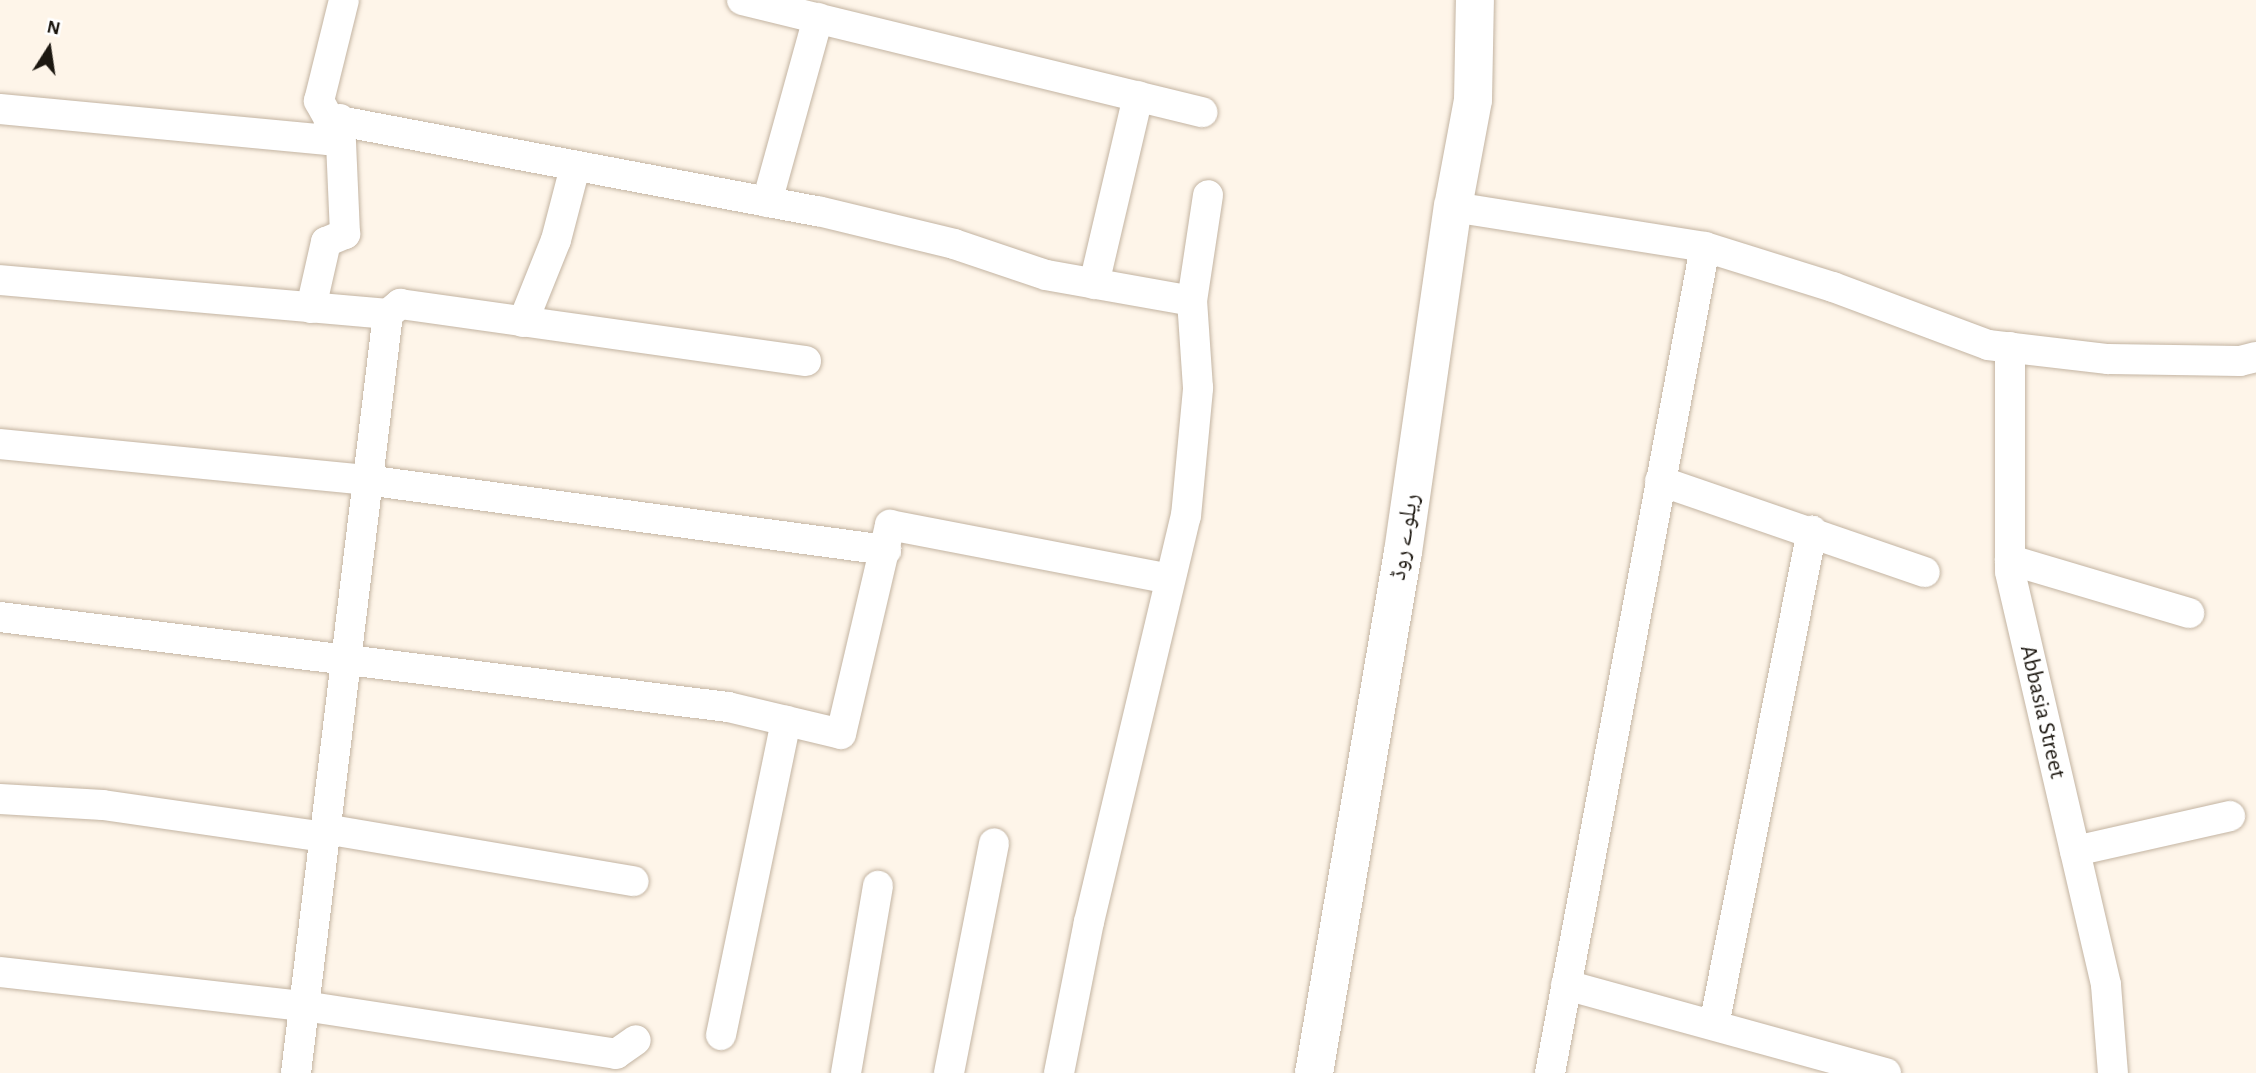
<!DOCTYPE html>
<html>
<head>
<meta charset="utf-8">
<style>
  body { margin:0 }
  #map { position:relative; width:2256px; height:1073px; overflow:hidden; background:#fef5e9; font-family:"Alegreya Sans","Noto Naskh Arabic",sans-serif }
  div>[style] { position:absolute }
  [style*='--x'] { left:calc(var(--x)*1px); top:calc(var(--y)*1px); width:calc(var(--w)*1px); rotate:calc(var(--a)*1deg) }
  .roads { filter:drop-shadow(0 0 2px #c3b4a2) drop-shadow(0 0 2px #c3b4a2) }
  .street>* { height:30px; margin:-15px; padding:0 15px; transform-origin:15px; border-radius:15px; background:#fff }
  .secondary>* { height:38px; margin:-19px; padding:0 19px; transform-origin:19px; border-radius:19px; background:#fff }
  span { translate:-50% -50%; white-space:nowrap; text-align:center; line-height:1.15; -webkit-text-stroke:6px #fff; paint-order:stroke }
  .street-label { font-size:24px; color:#1c1710 }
  .north { position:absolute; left:14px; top:14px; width:70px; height:70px; -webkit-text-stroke:5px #fff; paint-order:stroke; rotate:12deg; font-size:19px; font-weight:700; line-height:28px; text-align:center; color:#1c1710 }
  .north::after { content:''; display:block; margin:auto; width:24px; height:32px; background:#1c1710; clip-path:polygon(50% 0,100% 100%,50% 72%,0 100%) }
</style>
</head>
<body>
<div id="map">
  <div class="roads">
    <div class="street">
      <i style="--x:742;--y:0;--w:474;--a:13.7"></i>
      <i style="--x:0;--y:109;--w:329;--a:5.4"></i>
      <i style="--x:328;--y:140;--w:21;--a:-87"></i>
      <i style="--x:329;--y:119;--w:21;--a:-119"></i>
      <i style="--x:319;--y:101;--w:104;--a:-76.1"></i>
      <i style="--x:329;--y:119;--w:498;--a:10.7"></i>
      <i style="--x:818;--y:211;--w:140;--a:13.6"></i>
      <i style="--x:954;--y:244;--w:97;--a:18.6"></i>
      <i style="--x:1046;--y:275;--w:148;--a:10.1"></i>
      <i style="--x:767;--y:202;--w:191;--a:-74.5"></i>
      <i style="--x:1453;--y:207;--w:255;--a:9"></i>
      <i style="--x:1705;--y:247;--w:134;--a:17.4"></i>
      <i style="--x:1833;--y:287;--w:165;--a:20.5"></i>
      <i style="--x:1988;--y:345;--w:121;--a:6.7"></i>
      <i style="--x:2108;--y:359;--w:132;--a:0.9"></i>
      <i style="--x:2240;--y:361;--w:16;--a:-14"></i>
      <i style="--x:0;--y:280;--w:389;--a:5"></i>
      <i style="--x:1094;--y:284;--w:193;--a:-76.8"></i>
      <i style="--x:311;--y:308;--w:68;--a:-77.2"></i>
      <i style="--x:326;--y:242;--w:21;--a:-23"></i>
      <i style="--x:345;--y:234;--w:115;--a:-92.5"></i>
      <i style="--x:523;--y:322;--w:88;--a:-68.1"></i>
      <i style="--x:556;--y:240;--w:75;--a:-75.4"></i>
      <i style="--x:2010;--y:347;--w:225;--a:90"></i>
      <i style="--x:2010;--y:572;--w:424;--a:76.9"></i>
      <i style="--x:2106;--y:985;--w:88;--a:85.5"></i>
      <i style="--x:0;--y:444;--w:368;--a:5.6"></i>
      <i style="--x:366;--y:480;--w:525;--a:7.67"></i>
      <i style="--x:1660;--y:481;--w:280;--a:19"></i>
      <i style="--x:2010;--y:560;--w:187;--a:16.5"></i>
      <i style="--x:0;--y:617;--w:734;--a:7.05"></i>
      <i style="--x:728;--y:707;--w:116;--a:13.4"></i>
      <i style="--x:841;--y:734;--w:215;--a:-76.8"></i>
      <i style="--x:890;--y:525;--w:285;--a:10.9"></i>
      <i style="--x:0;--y:799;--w:103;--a:3.3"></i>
      <i style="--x:103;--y:805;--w:223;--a:8.2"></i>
      <i style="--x:325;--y:829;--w:313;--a:9.6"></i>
      <i style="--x:2075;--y:851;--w:159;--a:-12.7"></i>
      <i style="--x:0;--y:972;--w:306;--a:6.4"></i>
      <i style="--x:304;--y:1006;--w:316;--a:8.7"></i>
      <i style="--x:616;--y:1054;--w:24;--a:-35"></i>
      <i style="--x:1566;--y:985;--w:332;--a:15.4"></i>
      <i style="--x:1714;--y:1025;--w:504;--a:-78.78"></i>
      <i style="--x:721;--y:1035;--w:321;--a:-78.3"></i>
      <i style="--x:296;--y:1073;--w:765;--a:-83.09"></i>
      <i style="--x:388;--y:314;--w:16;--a:-40"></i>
      <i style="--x:400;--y:304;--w:410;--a:8"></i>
      <i style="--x:846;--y:1073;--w:190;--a:-80.3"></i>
      <i style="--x:949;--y:1073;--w:234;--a:-78.9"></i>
      <i style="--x:1059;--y:1073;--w:154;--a:-78.8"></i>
      <i style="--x:1089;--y:922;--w:417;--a:-76.6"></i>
      <i style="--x:1186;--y:516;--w:129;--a:-84.6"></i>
      <i style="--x:1198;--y:388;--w:87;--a:-93.9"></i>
      <i style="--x:1192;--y:301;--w:107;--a:-81.4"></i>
      <i style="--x:1550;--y:1073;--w:840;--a:-79.37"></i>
    </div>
    <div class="secondary">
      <i style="--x:1314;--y:1073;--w:529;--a:-80.31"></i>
      <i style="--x:1403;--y:552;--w:349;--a:-81.8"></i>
      <i style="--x:1453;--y:207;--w:109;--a:-79.4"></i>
      <i style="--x:1473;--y:100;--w:100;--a:-88.9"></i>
    </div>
  </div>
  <div class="street-label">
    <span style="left:1405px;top:537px;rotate:-81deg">ریلوے روڈ</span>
    <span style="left:2042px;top:712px;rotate:77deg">Abbasia Street</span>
  </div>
  <div class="north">N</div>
</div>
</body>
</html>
